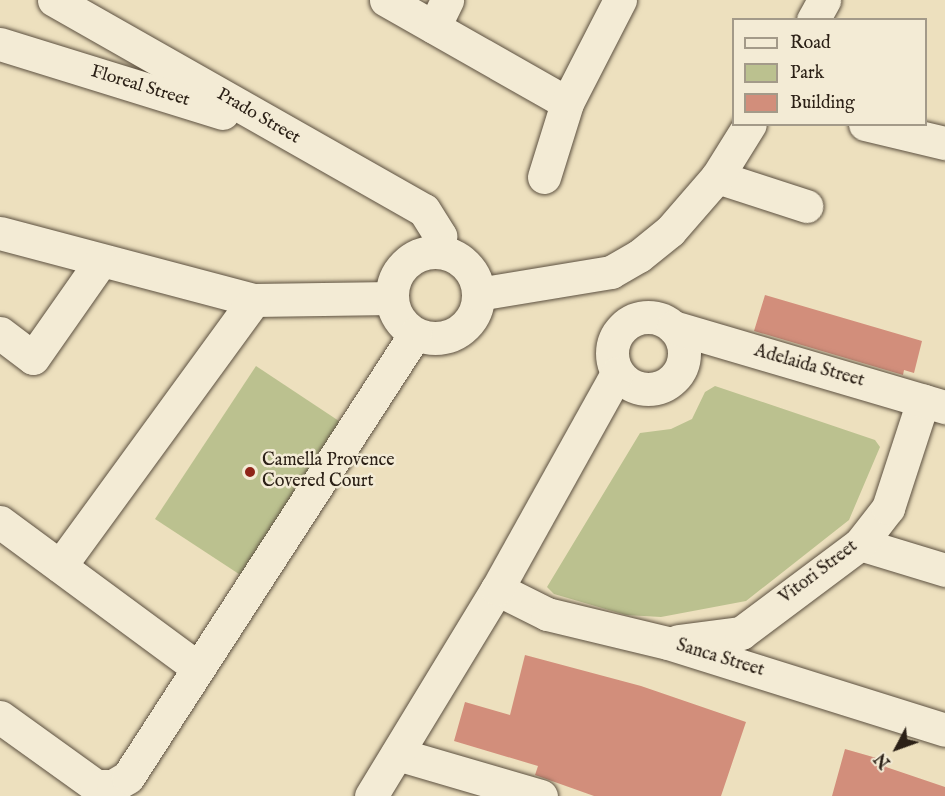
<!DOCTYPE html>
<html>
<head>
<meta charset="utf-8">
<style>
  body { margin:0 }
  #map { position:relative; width:945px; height:796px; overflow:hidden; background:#ede0be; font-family:"IM FELL English",serif }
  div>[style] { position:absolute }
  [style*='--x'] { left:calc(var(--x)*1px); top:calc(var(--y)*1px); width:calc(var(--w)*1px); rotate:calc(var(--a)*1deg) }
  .green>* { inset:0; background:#bbc18f }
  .building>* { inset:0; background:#d28e7b }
  .roads { filter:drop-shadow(0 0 2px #5c5040) drop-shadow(0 0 2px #5c5040) }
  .minor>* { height:33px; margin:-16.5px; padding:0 16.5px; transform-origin:16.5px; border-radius:16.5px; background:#f3ebd5 }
  .minor>.ring { margin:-16.5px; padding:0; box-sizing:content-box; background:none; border:33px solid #f3ebd5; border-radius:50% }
  .tertiary>* { height:33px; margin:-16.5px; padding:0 16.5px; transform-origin:16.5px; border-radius:16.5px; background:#f3ebd5 }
  .tertiary>.ring { margin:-16.5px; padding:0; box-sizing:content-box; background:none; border:33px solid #f3ebd5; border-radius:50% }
  .dots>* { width:16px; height:16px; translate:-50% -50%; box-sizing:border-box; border:3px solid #f3ebd5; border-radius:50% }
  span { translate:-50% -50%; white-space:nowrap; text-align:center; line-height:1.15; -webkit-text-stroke:5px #f3ebd5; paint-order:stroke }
  .street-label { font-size:18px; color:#2b2016 }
  .poi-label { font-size:18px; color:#2b2016 }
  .left { translate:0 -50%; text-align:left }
  .legend { position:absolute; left:732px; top:18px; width:195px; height:108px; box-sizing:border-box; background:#f3ebd5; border:2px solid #a39a89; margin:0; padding:8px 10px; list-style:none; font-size:18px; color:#2b2016 }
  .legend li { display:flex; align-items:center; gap:12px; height:30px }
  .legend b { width:30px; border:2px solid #a39a89 }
  .north { position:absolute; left:867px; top:718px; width:60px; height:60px; -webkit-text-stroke:4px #f3ebd5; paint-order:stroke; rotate:229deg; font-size:16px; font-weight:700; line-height:24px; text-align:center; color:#2b2016 }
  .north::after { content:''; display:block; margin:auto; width:21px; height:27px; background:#2b2016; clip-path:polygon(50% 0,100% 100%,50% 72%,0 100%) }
</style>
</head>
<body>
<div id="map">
  <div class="green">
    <i style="clip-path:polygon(256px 366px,345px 425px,245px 578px,155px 519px)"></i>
    <i style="clip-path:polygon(715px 386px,875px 440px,880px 447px,849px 520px,746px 601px,661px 617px,626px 615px,554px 594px,547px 587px,640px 433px,671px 429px,692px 419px,705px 392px)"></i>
  </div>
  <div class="building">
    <i style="clip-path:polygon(765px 295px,922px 341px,914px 373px,904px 370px,903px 375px,754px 331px)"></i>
    <i style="clip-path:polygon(525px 655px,641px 686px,746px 722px,721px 796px,594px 796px,535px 775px,538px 766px,454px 741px,465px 702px,510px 715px)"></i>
    <i style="clip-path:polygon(845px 749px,887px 761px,886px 767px,945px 787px,945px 796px,832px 796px)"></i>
  </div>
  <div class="roads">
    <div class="minor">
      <i style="--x:54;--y:0;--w:425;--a:29.6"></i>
      <i style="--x:424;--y:210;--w:31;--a:58"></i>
      <i style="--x:440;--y:236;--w:15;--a:90"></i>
      <i style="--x:386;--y:0;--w:208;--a:29.6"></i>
      <i style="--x:434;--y:27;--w:30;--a:-64"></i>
      <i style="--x:0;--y:44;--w:233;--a:17.2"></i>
      <i style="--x:865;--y:124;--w:82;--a:13.4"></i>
      <i style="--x:544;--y:177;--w:77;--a:-72.7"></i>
      <i style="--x:567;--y:103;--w:116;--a:-62.8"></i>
      <i style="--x:717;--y:177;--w:94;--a:18"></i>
      <i style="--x:0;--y:233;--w:263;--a:14.8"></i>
      <i style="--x:254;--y:300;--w:138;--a:-0.8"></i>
      <i class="ring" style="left:392px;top:252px;width:53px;height:53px"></i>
      <i style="--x:0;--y:333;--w:41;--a:37.1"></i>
      <i style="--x:33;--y:358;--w:118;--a:-55"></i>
      <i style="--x:0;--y:522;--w:246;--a:36.4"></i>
      <i style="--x:860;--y:544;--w:89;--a:17"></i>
      <i style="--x:60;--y:566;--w:329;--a:-53.9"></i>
      <i style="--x:497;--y:589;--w:56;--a:26.6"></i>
      <i style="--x:547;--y:614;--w:124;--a:13.5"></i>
      <i style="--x:668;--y:643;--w:290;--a:17.4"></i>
      <i style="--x:678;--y:641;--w:64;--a:-7.2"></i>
      <i style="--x:741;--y:633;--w:149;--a:-36.8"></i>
      <i style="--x:860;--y:544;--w:46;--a:-52.1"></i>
      <i style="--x:888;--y:508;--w:113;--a:-71.9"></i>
      <i style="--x:0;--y:717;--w:118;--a:35.7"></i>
      <i style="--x:96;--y:786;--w:17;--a:0"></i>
      <i style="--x:113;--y:786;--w:17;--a:-31"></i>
      <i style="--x:128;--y:777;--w:528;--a:-57.06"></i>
      <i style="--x:397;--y:754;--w:150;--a:16.3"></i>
    </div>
    <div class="tertiary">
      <i style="--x:813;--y:20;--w:23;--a:-61"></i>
      <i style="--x:478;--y:294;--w:135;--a:-9.4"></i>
      <i style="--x:611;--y:272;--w:32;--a:-30"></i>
      <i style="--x:639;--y:256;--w:40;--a:-39"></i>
      <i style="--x:670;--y:231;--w:72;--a:-49"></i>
      <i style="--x:717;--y:177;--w:62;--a:-58.1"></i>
      <i class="ring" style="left:612px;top:317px;width:39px;height:39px"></i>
      <i style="--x:673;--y:327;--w:284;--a:16.4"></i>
      <i style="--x:371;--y:796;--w:242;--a:-58.7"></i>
      <i style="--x:497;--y:589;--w:247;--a:-60.9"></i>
    </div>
  </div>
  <div class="dots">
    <i style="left:250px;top:472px;background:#8f2418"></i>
  </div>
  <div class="street-label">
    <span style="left:140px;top:87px;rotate:17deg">Floreal Street</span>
    <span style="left:258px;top:117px;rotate:30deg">Prado Street</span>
    <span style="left:809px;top:367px;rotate:16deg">Adelaida Street</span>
    <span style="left:819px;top:573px;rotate:-37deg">Vitori Street</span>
    <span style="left:720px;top:659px;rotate:17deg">Sanca Street</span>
  </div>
  <div class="poi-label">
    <span class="left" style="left:262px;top:472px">Camella Provence<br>Covered Court</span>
  </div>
  <ul class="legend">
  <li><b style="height:8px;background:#f3ebd5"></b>Road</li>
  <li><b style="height:16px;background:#bbc18f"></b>Park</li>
  <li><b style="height:16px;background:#d28e7b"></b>Building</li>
  </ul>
  <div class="north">N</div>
</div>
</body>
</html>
